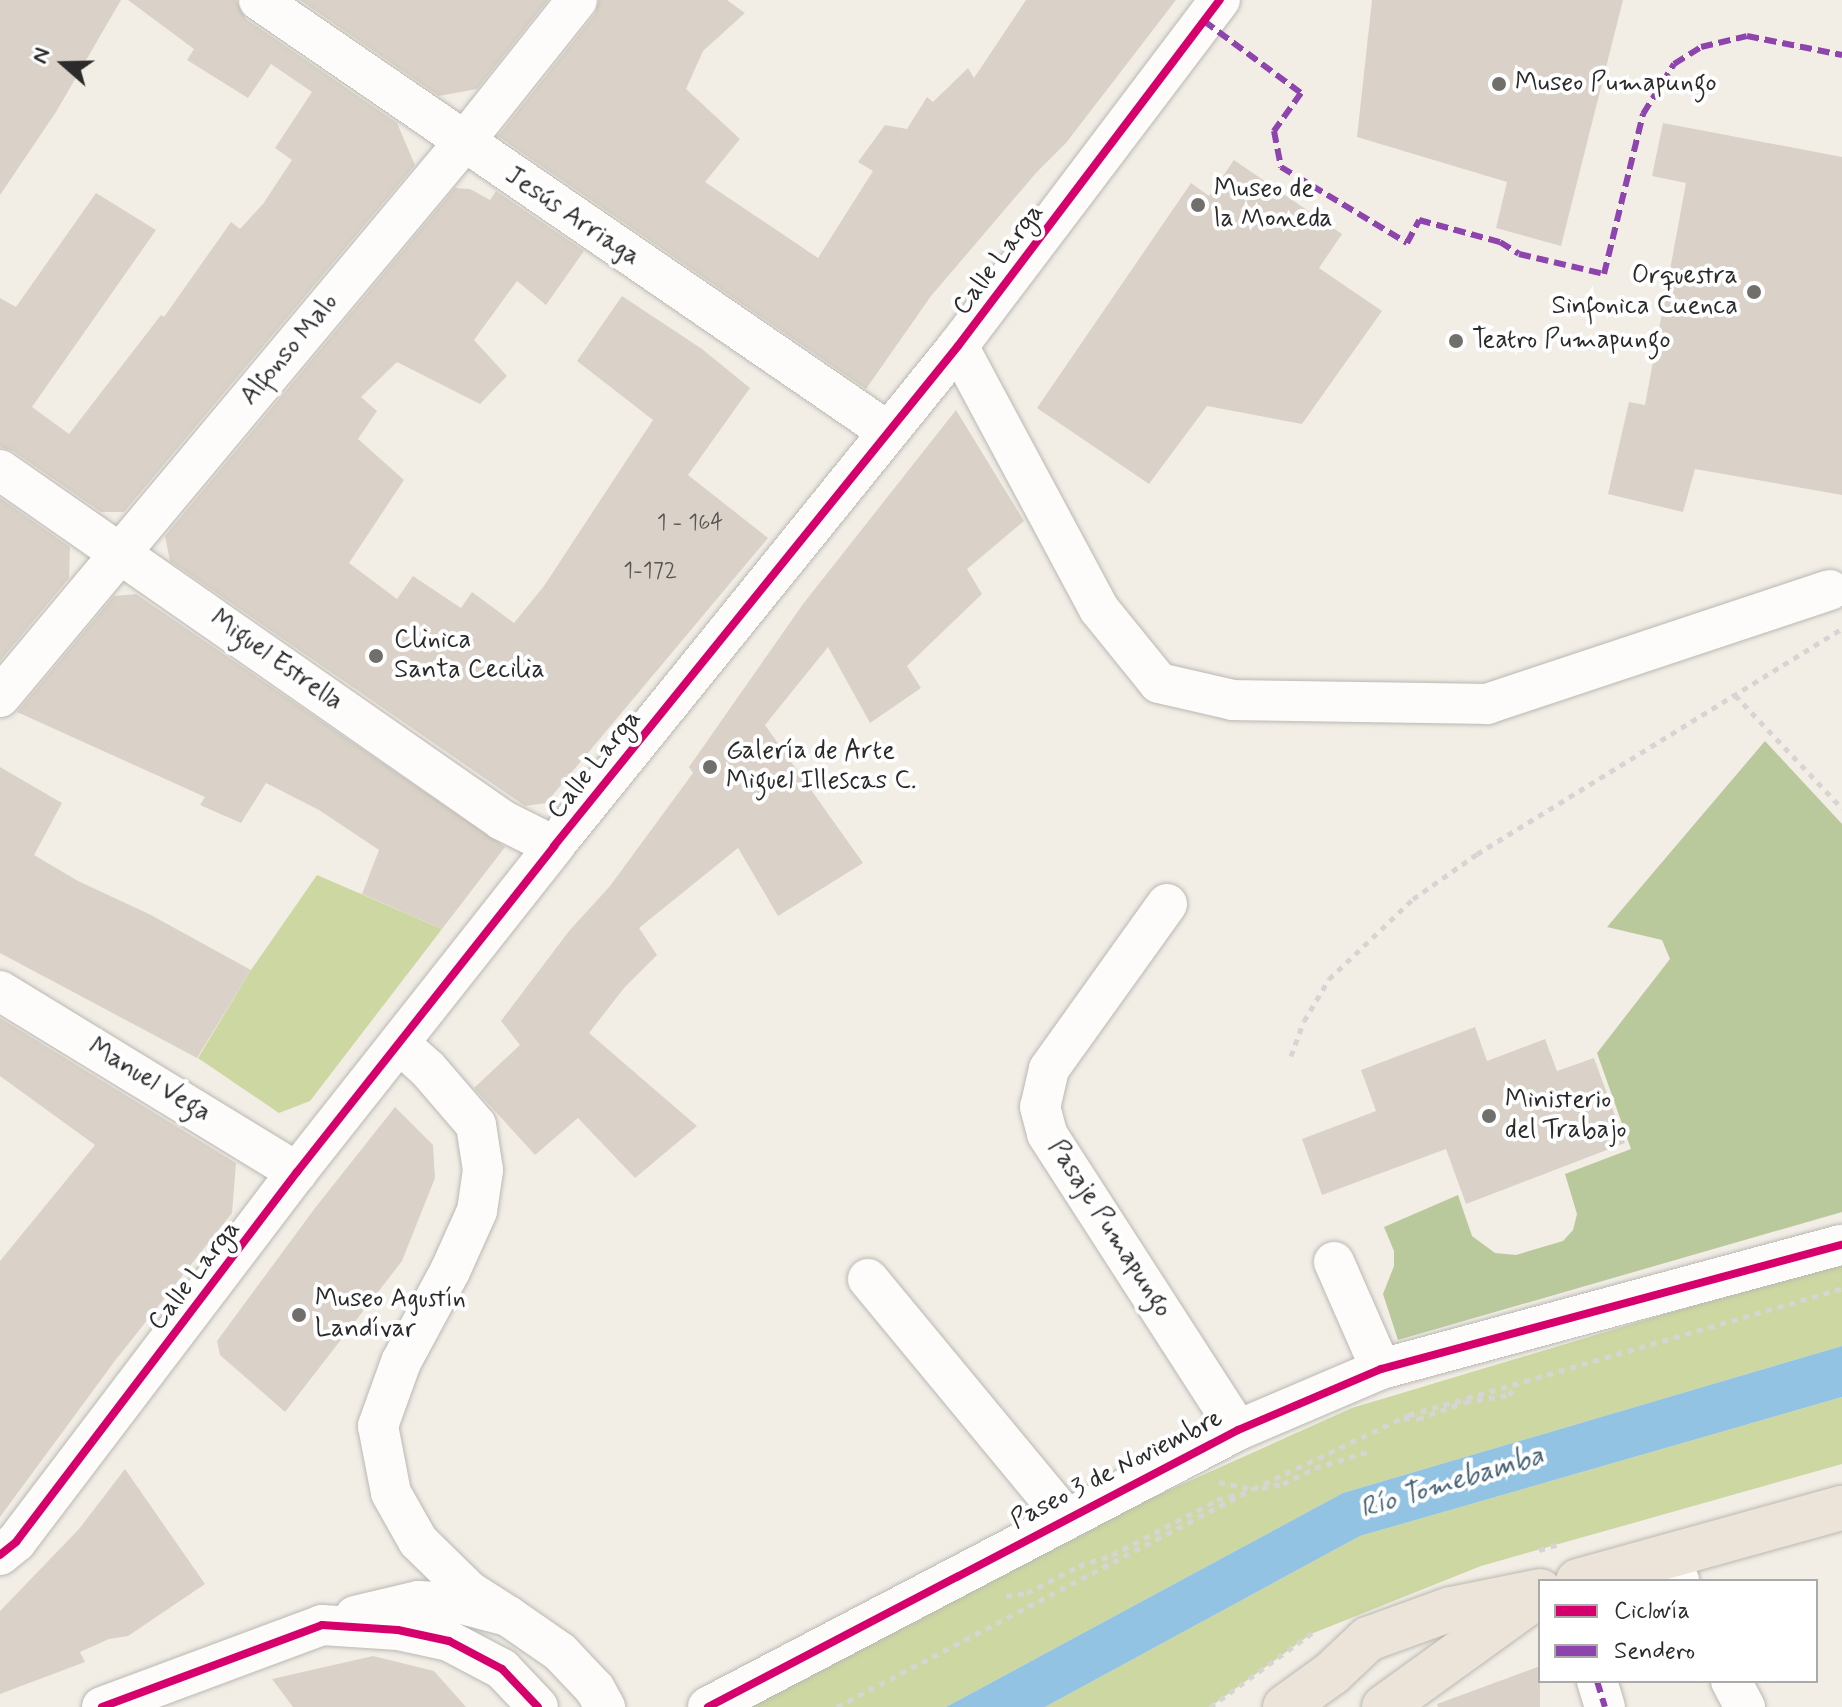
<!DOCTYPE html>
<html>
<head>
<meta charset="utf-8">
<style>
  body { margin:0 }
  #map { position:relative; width:1842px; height:1707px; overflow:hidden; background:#f2eee6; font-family:Mynerve,sans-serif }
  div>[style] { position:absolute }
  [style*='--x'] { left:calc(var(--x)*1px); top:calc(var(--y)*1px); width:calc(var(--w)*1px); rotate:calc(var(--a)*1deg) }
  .green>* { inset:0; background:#ccd7a2 }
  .forest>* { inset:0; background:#b9c99b }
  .water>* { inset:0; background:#92c3e2 }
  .building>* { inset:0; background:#dad2c8 }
  .path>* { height:5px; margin-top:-2.5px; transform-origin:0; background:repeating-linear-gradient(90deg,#d7d5d3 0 6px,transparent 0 12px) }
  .roads { filter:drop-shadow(0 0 2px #bab8b3) drop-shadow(0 0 2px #bab8b3) }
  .minor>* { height:40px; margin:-20px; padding:0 20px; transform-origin:20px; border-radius:20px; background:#fdfcfb }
  .major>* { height:44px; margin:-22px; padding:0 22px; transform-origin:22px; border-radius:22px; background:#ece4d9 }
  .quiet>* { height:6px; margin-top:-3px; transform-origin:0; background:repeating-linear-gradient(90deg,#8e44ad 0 12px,transparent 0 18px) }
  .cycleway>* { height:8px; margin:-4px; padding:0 4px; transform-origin:4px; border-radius:4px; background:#d6006c }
  .dots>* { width:22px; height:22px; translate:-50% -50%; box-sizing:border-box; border:4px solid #fff; border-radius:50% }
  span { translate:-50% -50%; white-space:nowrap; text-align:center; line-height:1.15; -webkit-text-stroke:8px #fff; paint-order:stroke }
  .number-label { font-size:22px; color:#575552 }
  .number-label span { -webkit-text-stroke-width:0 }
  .poi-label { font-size:26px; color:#2b2b2b }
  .left { translate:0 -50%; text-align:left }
  .right { translate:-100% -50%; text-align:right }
  .street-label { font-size:26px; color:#2b2b2b }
  .water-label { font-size:28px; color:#446073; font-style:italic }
  .legend { position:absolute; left:1538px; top:1579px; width:280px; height:104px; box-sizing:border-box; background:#fff; border:2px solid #aaa; margin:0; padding:10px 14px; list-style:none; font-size:24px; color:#2b2b2b }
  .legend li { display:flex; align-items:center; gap:16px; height:40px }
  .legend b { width:40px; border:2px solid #aaa }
  .north { position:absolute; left:24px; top:24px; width:80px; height:80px; -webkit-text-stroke:6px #fff; paint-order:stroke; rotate:290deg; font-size:22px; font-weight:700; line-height:32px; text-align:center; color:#2b2b2b }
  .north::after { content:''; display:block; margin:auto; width:28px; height:36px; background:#2b2b2b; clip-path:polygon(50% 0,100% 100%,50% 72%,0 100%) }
</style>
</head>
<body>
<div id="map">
  <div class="green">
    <i style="clip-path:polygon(317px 875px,442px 929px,310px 1101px,279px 1113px,198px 1058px,251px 970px)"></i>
    <i style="clip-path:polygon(1842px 1261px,1842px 1346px,1343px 1493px,946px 1707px,739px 1707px,1107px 1518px,1352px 1408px)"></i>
    <i style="clip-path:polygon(1842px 1397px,1842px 1464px,1481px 1566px,1311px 1634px,1210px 1707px,1045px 1707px,1360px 1536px)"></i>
  </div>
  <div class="forest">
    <i style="clip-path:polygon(1765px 741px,1842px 824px,1842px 1212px,1398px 1340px,1383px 1294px,1394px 1266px,1394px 1251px,1384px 1227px,1458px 1195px,1472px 1236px,1495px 1253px,1516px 1255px,1563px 1241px,1573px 1230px,1577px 1214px,1565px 1174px,1631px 1149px,1597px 1053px,1670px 959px,1662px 940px,1607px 927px)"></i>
  </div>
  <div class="water">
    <i style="clip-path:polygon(1842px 1346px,1842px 1397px,1360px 1536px,1045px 1707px,946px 1707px,1343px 1493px)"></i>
  </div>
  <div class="building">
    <i style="clip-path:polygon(0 0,121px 0,56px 112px,0 195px)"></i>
    <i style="clip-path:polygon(128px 0,236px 0,246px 19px,397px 123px,415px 165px,124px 512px,101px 512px,13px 451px,0 447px,0 298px,16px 307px,96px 193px,156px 230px,32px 407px,69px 434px,161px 315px,164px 317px,231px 222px,240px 229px,263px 204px,292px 160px,275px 148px,312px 92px,271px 64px,248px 98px,187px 60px,194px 49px)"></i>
    <i style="clip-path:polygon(300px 0,548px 0,477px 89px,439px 96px)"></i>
    <i style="clip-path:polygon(599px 0,727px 0,745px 13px,703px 51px,686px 89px,740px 139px,705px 182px,818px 258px,873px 171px,858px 162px,885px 125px,907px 129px,927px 97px,933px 102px,968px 68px,974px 78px,1026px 0,1176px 0,1066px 143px,1036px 173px,931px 296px,866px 389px,498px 136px,595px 14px)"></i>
    <i style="clip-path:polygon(1372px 0,1623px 0,1561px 246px,1496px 228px,1507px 182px,1357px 137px)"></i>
    <i style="clip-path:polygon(1663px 123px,1842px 157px,1842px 495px,1695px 469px,1683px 512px,1608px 494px,1629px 402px,1645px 405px,1686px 183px,1652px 176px)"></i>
    <i style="clip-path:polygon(1234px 160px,1342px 234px,1319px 268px,1382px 311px,1302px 424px,1207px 406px,1149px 484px,1037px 408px,1191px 183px,1209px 196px)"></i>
    <i style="clip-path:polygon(455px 188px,470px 189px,490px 200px,496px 191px,584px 251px,546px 305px,517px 281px,474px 340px,507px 376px,480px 404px,397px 362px,361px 397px,377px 411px,358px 439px,404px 480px,349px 563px,397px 599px,413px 576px,461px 608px,472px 592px,514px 623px,544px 586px,653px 420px,577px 361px,622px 296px,702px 349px,750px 388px,688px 475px,768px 538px,546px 803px,525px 806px,170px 561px,165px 536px)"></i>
    <i style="clip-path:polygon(956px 410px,1024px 521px,967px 569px,982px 594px,907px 666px,921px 688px,870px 723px,828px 647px,765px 725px,863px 863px,778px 916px,738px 848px,639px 928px,657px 955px,624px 988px,589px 1033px,697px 1126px,635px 1178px,578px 1118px,535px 1155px,474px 1088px,520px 1045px,501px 1021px,569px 931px,610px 886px,693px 773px,689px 767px,803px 604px)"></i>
    <i style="clip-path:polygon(0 498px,70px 547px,69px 578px,0 661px)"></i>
    <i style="clip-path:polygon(136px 594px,505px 847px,442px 929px,362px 894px,379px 850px,319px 810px,266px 783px,241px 823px,200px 805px,205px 797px,17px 712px,114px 596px)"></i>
    <i style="clip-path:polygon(0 767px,62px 803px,34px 855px,78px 881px,149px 914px,251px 970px,197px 1058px,0 953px)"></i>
    <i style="clip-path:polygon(0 1018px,236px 1163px,232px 1213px,114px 1362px,0 1517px,0 1261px,95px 1145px,0 1076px)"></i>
    <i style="clip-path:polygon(1475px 1027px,1487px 1061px,1545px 1039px,1557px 1071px,1594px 1058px,1625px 1143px,1466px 1204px,1446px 1149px,1322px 1195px,1302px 1139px,1376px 1111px,1361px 1070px)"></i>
    <i style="clip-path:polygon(395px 1107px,433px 1145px,435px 1178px,402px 1261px,285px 1412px,220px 1355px,217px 1341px,315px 1208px)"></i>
    <i style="clip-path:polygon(125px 1469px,205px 1584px,128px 1636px,109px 1639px,80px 1652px,85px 1662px,0 1694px,0 1611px,79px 1529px)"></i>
    <i style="clip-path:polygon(373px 1656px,434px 1671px,466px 1707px,293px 1707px,272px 1679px)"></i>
    <i style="clip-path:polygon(1540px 1666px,1540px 1707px,1438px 1707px,1437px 1704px)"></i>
  </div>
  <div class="path">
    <i style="--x:1735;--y:695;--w:156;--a:46.6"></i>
    <i style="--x:1291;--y:1056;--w:37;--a:-70"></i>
    <i style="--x:1304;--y:1021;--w:49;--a:-59.2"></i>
    <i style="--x:1329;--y:979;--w:116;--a:-43.6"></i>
    <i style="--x:1413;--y:899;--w:78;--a:-35.1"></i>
    <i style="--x:1477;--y:854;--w:428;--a:-31.7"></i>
    <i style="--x:1404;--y:1418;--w:14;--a:4"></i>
    <i style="--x:1418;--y:1419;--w:50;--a:-19.9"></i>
    <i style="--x:1465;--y:1402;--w:45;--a:-9"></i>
    <i style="--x:1509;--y:1395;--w:14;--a:-54"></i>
    <i style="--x:1219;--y:1482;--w:34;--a:12"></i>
    <i style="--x:1262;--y:1488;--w:21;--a:-11"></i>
    <i style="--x:1283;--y:1484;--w:36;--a:-27"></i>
    <i style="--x:1315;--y:1468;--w:58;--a:-17.2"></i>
    <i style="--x:1539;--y:1550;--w:22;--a:-16"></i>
    <i style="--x:1006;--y:1596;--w:21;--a:-8"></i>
    <i style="--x:1027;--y:1593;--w:59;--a:-27.4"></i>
    <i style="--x:1079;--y:1566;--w:35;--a:-18"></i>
    <i style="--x:1112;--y:1555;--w:119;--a:-27.6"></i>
    <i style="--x:1217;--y:1500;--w:25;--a:-16"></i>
    <i style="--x:837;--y:1707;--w:470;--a:-27.7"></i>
    <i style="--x:1253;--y:1489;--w:173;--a:-25.4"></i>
    <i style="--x:1409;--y:1415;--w:451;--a:-16.3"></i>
    <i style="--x:1210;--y:1707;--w:126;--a:-36"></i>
  </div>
  <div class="roads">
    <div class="minor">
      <i style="--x:259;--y:0;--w:762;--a:34.46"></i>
      <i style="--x:958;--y:346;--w:298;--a:61.8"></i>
      <i style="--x:1099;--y:609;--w:95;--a:51"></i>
      <i style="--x:1159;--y:683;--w:76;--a:12.9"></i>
      <i style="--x:1233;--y:700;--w:254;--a:0.9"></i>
      <i style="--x:1487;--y:704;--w:361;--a:-18.4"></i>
      <i style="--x:0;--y:470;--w:612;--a:34.88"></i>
      <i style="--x:502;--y:820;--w:58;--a:26.6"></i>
      <i style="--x:0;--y:697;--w:723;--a:-50.1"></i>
      <i style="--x:464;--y:142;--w:181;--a:-51.5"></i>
      <i style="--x:1167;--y:904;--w:203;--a:125.6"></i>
      <i style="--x:1049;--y:1069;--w:39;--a:103"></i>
      <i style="--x:1040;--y:1107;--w:28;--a:75"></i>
      <i style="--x:1047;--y:1134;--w:352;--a:57.2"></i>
      <i style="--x:0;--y:991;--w:348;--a:31.4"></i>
      <i style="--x:400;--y:1044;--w:36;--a:42"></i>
      <i style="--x:427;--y:1068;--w:75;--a:49.3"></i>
      <i style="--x:476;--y:1125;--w:46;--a:81.2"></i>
      <i style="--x:483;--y:1170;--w:41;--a:98.3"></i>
      <i style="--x:477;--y:1211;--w:66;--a:114.2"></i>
      <i style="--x:450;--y:1271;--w:103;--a:118.3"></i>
      <i style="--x:401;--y:1362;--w:68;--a:109.8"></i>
      <i style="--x:378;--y:1426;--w:68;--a:79"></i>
      <i style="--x:391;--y:1493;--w:55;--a:60.6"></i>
      <i style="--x:418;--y:1541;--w:71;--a:44.4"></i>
      <i style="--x:469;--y:1591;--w:46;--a:32.7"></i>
      <i style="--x:1334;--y:1262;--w:117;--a:66.3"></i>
      <i style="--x:868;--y:1279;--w:310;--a:50.4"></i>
      <i style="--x:0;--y:1555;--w:21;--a:-39"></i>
      <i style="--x:16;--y:1542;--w:465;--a:-52.8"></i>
      <i style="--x:297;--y:1172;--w:415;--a:-51.7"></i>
      <i style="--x:554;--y:846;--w:643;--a:-51.06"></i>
      <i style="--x:958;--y:346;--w:434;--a:-52.9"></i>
      <i style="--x:1666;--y:1555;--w:29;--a:63"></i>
      <i style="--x:355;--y:1616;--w:65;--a:-13.4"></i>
      <i style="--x:418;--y:1601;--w:40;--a:2.9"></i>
      <i style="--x:458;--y:1603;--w:52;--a:14.6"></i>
      <i style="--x:508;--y:1616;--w:63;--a:34.7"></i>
      <i style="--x:560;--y:1652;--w:51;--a:46.6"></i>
      <i style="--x:595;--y:1689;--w:21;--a:61"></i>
      <i style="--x:1597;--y:1681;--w:27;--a:73"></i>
      <i style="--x:1731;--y:1681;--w:30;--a:62"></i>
      <i style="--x:102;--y:1707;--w:235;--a:-20.4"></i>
      <i style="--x:322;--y:1625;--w:76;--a:3.8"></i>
      <i style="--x:398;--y:1630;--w:52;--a:12.2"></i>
      <i style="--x:449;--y:1641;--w:60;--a:27.8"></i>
      <i style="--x:502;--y:1669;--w:52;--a:46.5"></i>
      <i style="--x:708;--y:1707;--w:598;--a:-27.59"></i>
      <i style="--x:1238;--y:1430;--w:155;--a:-23.1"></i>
      <i style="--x:1381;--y:1369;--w:477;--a:-15.1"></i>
    </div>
    <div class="major">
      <i style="--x:1578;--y:1581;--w:274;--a:-15.5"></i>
      <i style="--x:1285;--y:1707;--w:58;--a:-35.9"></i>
      <i style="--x:1332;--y:1673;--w:50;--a:-43.4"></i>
      <i style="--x:1368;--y:1639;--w:88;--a:-19.9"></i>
      <i style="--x:1451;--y:1609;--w:91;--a:-11.4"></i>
      <i style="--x:1384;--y:1707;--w:186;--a:-35.8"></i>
    </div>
  </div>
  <div class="quiet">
    <i style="--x:1204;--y:21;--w:121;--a:36.6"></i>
    <i style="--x:1301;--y:93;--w:47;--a:125.4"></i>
    <i style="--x:1274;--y:131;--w:37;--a:79"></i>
    <i style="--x:1281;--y:167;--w:147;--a:31.1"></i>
    <i style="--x:1407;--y:243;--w:26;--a:-62"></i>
    <i style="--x:1419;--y:220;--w:84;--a:15.2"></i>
    <i style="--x:1500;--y:242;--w:22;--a:32"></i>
    <i style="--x:1519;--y:254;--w:87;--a:13.2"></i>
    <i style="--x:1604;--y:274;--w:165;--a:-76.3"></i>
    <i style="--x:1643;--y:114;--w:59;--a:-58.2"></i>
    <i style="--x:1674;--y:64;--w:32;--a:-32"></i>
    <i style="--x:1701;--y:47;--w:47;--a:-13.4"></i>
    <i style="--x:1747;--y:36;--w:97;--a:11.3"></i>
    <i style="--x:1597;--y:1681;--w:27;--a:73"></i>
  </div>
  <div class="cycleway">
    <i style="--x:0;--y:1555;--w:21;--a:-39"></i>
    <i style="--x:16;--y:1542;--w:465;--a:-52.8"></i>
    <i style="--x:297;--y:1172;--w:415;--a:-51.7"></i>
    <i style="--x:554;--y:846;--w:643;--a:-51.06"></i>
    <i style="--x:958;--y:346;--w:434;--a:-52.9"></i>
    <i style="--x:102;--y:1707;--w:235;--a:-20.4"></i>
    <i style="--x:322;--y:1625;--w:76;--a:3.8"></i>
    <i style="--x:398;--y:1630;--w:52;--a:12.2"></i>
    <i style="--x:449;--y:1641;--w:60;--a:27.8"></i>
    <i style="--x:502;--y:1669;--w:52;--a:46.5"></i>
    <i style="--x:708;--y:1707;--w:598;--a:-27.59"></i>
    <i style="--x:1238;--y:1430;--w:155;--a:-23.1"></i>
    <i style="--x:1381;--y:1369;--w:477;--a:-15.1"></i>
  </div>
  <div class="dots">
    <i style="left:1499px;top:84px;background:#716f6c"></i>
    <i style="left:1198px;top:205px;background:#716f6c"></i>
    <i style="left:1754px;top:292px;background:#716f6c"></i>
    <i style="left:1456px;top:341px;background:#716f6c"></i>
    <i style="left:376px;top:656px;background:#716f6c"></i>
    <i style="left:710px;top:767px;background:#716f6c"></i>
    <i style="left:1489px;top:1116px;background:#716f6c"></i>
    <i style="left:299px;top:1315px;background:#716f6c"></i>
  </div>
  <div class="number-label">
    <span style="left:690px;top:524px">1 - 164</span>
    <span style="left:650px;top:572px">1-172</span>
  </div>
  <div class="poi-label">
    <span class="left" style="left:1515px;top:84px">Museo Pumapungo</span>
    <span class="left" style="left:1214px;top:205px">Museo de<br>la Moneda</span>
    <span class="right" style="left:1738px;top:292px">Orquestra<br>Sinfonica Cuenca</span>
    <span class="left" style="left:1472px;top:341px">Teatro Pumapungo</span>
    <span class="left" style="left:394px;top:656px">Clinica<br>Santa Cecilia</span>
    <span class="left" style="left:726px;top:767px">Galería de Arte<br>Miguel Illescas C.</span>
    <span class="left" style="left:1505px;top:1116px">Ministerio<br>del Trabajo</span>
    <span class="left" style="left:315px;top:1315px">Museo Agustín<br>Landívar</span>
  </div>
  <div class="street-label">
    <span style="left:572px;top:217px;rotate:34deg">Jesús Arriaga</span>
    <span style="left:999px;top:260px;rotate:-53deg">Calle Larga</span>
    <span style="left:290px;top:350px;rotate:-50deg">Alfonso Malo</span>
    <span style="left:276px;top:661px;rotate:35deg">Miguel Estrella</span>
    <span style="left:595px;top:765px;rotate:-51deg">Calle Larga</span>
    <span style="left:149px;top:1081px;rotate:31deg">Manuel Vega</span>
    <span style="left:1109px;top:1229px;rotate:57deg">Pasaje Pumapungo</span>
    <span style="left:195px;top:1276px;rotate:-52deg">Calle Larga</span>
    <span style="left:1117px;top:1470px;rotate:-27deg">Paseo 3 de Noviembre</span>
  </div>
  <div class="water-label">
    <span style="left:1452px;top:1483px;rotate:-17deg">Río Tomebamba</span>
  </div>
  <ul class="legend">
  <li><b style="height:10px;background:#d6006c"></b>Ciclovía</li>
  <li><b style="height:10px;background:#8e44ad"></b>Sendero</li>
  </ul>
  <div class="north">N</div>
</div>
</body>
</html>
